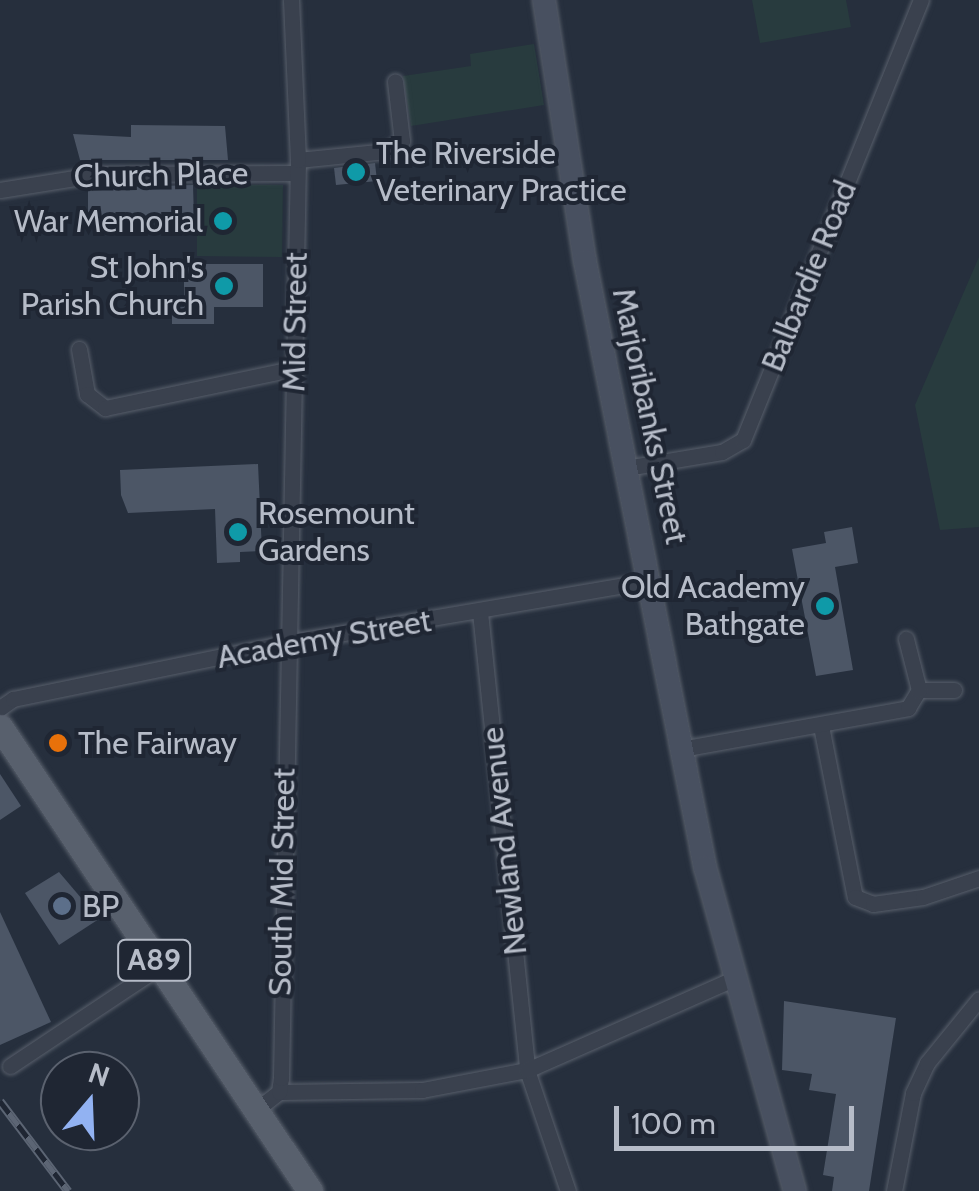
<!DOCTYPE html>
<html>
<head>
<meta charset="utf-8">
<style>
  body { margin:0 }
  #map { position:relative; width:979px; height:1191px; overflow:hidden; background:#262f3d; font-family:Cabin,sans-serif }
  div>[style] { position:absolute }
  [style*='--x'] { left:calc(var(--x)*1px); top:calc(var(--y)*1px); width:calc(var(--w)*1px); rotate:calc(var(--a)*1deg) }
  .green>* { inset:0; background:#283b3e }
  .building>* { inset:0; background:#4c5666 }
  .roads { filter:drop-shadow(0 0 2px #585f6b) drop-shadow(0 0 2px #585f6b) }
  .street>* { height:15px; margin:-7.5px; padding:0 7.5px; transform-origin:7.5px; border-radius:7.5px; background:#3a414e }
  .secondary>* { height:22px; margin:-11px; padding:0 11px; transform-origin:11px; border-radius:11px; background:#485060 }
  .primary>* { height:25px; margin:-12.5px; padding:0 12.5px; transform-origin:12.5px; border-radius:12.5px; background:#58606d }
  .rail>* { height:9px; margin-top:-4.5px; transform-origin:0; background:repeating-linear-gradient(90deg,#1f2633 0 15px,#5c6574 0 30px); box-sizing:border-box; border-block:2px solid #5c6574 }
  .dots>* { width:28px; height:28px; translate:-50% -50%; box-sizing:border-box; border:5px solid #1f2633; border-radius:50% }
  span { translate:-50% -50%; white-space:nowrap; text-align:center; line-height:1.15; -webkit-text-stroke:8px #1f2633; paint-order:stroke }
  .shield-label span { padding:2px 8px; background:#1f2633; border:2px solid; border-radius:8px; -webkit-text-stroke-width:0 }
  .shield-label { font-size:30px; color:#b6bcc8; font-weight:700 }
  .poi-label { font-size:32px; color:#b6bcc8 }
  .left { translate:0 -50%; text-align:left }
  .right { translate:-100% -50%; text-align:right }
  .street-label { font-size:32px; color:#b6bcc8 }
  .north { position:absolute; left:40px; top:1051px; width:100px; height:100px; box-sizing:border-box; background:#1f2633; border:2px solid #5b626f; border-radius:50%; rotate:19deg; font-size:28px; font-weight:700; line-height:40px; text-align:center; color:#b6bcc8 }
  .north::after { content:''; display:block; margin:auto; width:35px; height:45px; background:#92b2f2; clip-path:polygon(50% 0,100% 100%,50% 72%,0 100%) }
  .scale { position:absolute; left:614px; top:1106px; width:240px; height:45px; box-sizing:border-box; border:5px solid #b6bcc8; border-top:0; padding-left:12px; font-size:30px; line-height:35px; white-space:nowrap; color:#b6bcc8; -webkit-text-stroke:8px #1f2633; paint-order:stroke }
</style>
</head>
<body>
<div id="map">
  <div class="green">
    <i style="clip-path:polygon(752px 0,846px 0,851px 27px,760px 43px)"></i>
    <i style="clip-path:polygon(534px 44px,544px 105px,411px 126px,403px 76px,471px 66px,470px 54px)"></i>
    <i style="clip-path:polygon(197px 184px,283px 185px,282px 257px,197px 256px)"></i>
    <i style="clip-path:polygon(979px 257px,979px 527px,940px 530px,915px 405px)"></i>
  </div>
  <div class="building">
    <i style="clip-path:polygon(131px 125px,225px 126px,228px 160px,80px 160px,73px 134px,131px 137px)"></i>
    <i style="clip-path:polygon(375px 163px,377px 181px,336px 185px,334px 168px)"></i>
    <i style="clip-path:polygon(193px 185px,194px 219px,88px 221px,88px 188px)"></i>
    <i style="clip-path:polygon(184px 264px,263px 264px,263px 307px,214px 307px,214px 324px,172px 324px,172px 308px,184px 307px)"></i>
    <i style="clip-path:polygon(258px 464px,262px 551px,240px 552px,240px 562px,217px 563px,215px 509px,128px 513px,121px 495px,120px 470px)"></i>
    <i style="clip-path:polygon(852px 527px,858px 563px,835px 567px,853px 670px,816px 676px,792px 549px,826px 543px,824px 532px)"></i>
    <i style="clip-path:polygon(0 774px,21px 806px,0 820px)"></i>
    <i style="clip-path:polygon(59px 872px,99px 919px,59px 945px,25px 893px)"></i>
    <i style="clip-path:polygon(0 912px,51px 1022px,0 1045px)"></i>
    <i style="clip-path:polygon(784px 1001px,896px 1018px,869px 1191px,832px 1191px,834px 1177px,823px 1175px,836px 1094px,809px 1090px,812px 1074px,782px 1070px)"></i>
  </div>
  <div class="roads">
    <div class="street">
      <i style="--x:298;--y:160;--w:88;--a:-5.8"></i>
      <i style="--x:386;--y:151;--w:19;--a:-32"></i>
      <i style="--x:402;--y:141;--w:60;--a:-96.7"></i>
      <i style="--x:0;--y:190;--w:101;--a:-9.1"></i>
      <i style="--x:100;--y:174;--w:197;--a:-0.3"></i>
      <i style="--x:79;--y:349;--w:46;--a:79.9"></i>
      <i style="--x:87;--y:394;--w:23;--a:38"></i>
      <i style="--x:105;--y:408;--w:195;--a:-11.8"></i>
      <i style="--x:626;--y:468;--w:97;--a:-9.5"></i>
      <i style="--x:722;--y:452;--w:24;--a:-30"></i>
      <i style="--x:743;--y:440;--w:475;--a:-68"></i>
      <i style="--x:480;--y:612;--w:460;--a:84.1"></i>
      <i style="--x:527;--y:1070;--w:128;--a:71.3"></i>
      <i style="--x:919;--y:690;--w:35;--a:0"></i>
      <i style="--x:0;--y:708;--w:16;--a:-35"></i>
      <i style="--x:13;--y:699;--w:278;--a:-11.6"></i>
      <i style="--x:285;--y:643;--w:372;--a:-9.7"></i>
      <i style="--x:821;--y:726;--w:174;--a:78.8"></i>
      <i style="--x:855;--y:897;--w:19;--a:21"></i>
      <i style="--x:873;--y:904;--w:50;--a:-8"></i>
      <i style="--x:923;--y:897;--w:59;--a:-18.7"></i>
      <i style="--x:681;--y:749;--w:231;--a:-10.2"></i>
      <i style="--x:908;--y:708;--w:21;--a:-59"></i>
      <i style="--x:919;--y:690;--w:53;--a:-104.3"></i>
      <i style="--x:10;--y:1066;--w:179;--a:-33.6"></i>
      <i style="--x:279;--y:1092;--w:143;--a:-0.8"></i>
      <i style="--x:422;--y:1090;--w:107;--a:-10.8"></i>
      <i style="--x:527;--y:1070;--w:228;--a:-23.8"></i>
      <i style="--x:256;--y:1110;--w:29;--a:-38"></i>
      <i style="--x:279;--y:1092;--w:14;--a:-82"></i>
      <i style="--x:281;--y:1078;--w:918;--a:-88.94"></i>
      <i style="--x:298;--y:160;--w:160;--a:-92.5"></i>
      <i style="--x:894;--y:1191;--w:100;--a:-79"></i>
      <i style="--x:913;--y:1093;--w:33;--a:-65"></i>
      <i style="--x:927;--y:1063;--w:82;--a:-50.9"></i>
    </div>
    <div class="secondary">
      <i style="--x:544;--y:0;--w:264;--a:81.1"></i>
      <i style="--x:585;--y:261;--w:618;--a:78.8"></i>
      <i style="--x:705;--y:867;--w:336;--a:74.5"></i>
    </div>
    <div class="primary">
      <i style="--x:0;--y:727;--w:558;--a:56.25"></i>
    </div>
  </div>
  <div class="rail">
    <i style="--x:0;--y:1101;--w:113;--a:52.9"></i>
  </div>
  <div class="dots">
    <i style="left:356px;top:172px;background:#0f9aa8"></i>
    <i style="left:223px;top:221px;background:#0f9aa8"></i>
    <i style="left:224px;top:286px;background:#0f9aa8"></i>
    <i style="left:238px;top:532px;background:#0f9aa8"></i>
    <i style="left:825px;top:606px;background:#0f9aa8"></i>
    <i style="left:58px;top:743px;background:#e8710a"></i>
    <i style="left:62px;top:906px;background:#5c6f8a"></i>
  </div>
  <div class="shield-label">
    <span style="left:154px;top:960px">A89</span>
  </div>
  <div class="poi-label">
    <span class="left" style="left:376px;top:172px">The Riverside<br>Veterinary Practice</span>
    <span class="right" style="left:203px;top:221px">War Memorial</span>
    <span class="right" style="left:204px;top:286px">St John's<br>Parish Church</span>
    <span class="left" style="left:258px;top:532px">Rosemount<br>Gardens</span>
    <span class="right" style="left:805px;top:606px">Old Academy<br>Bathgate</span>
    <span class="left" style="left:78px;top:743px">The Fairway</span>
    <span class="left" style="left:82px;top:906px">BP</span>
  </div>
  <div class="street-label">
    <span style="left:161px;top:175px;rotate:-1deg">Church Place</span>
    <span style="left:809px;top:276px;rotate:-68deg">Balbardie Road</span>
    <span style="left:295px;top:322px;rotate:-89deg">Mid Street</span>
    <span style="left:650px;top:416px;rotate:78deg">Marjoribanks Street</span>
    <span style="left:324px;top:639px;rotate:-10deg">Academy Street</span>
    <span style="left:504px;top:841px;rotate:-96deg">Newland Avenue</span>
    <span style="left:282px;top:882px;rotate:-89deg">South Mid Street</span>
  </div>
  <div class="north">N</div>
  <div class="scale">100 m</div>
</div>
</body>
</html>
